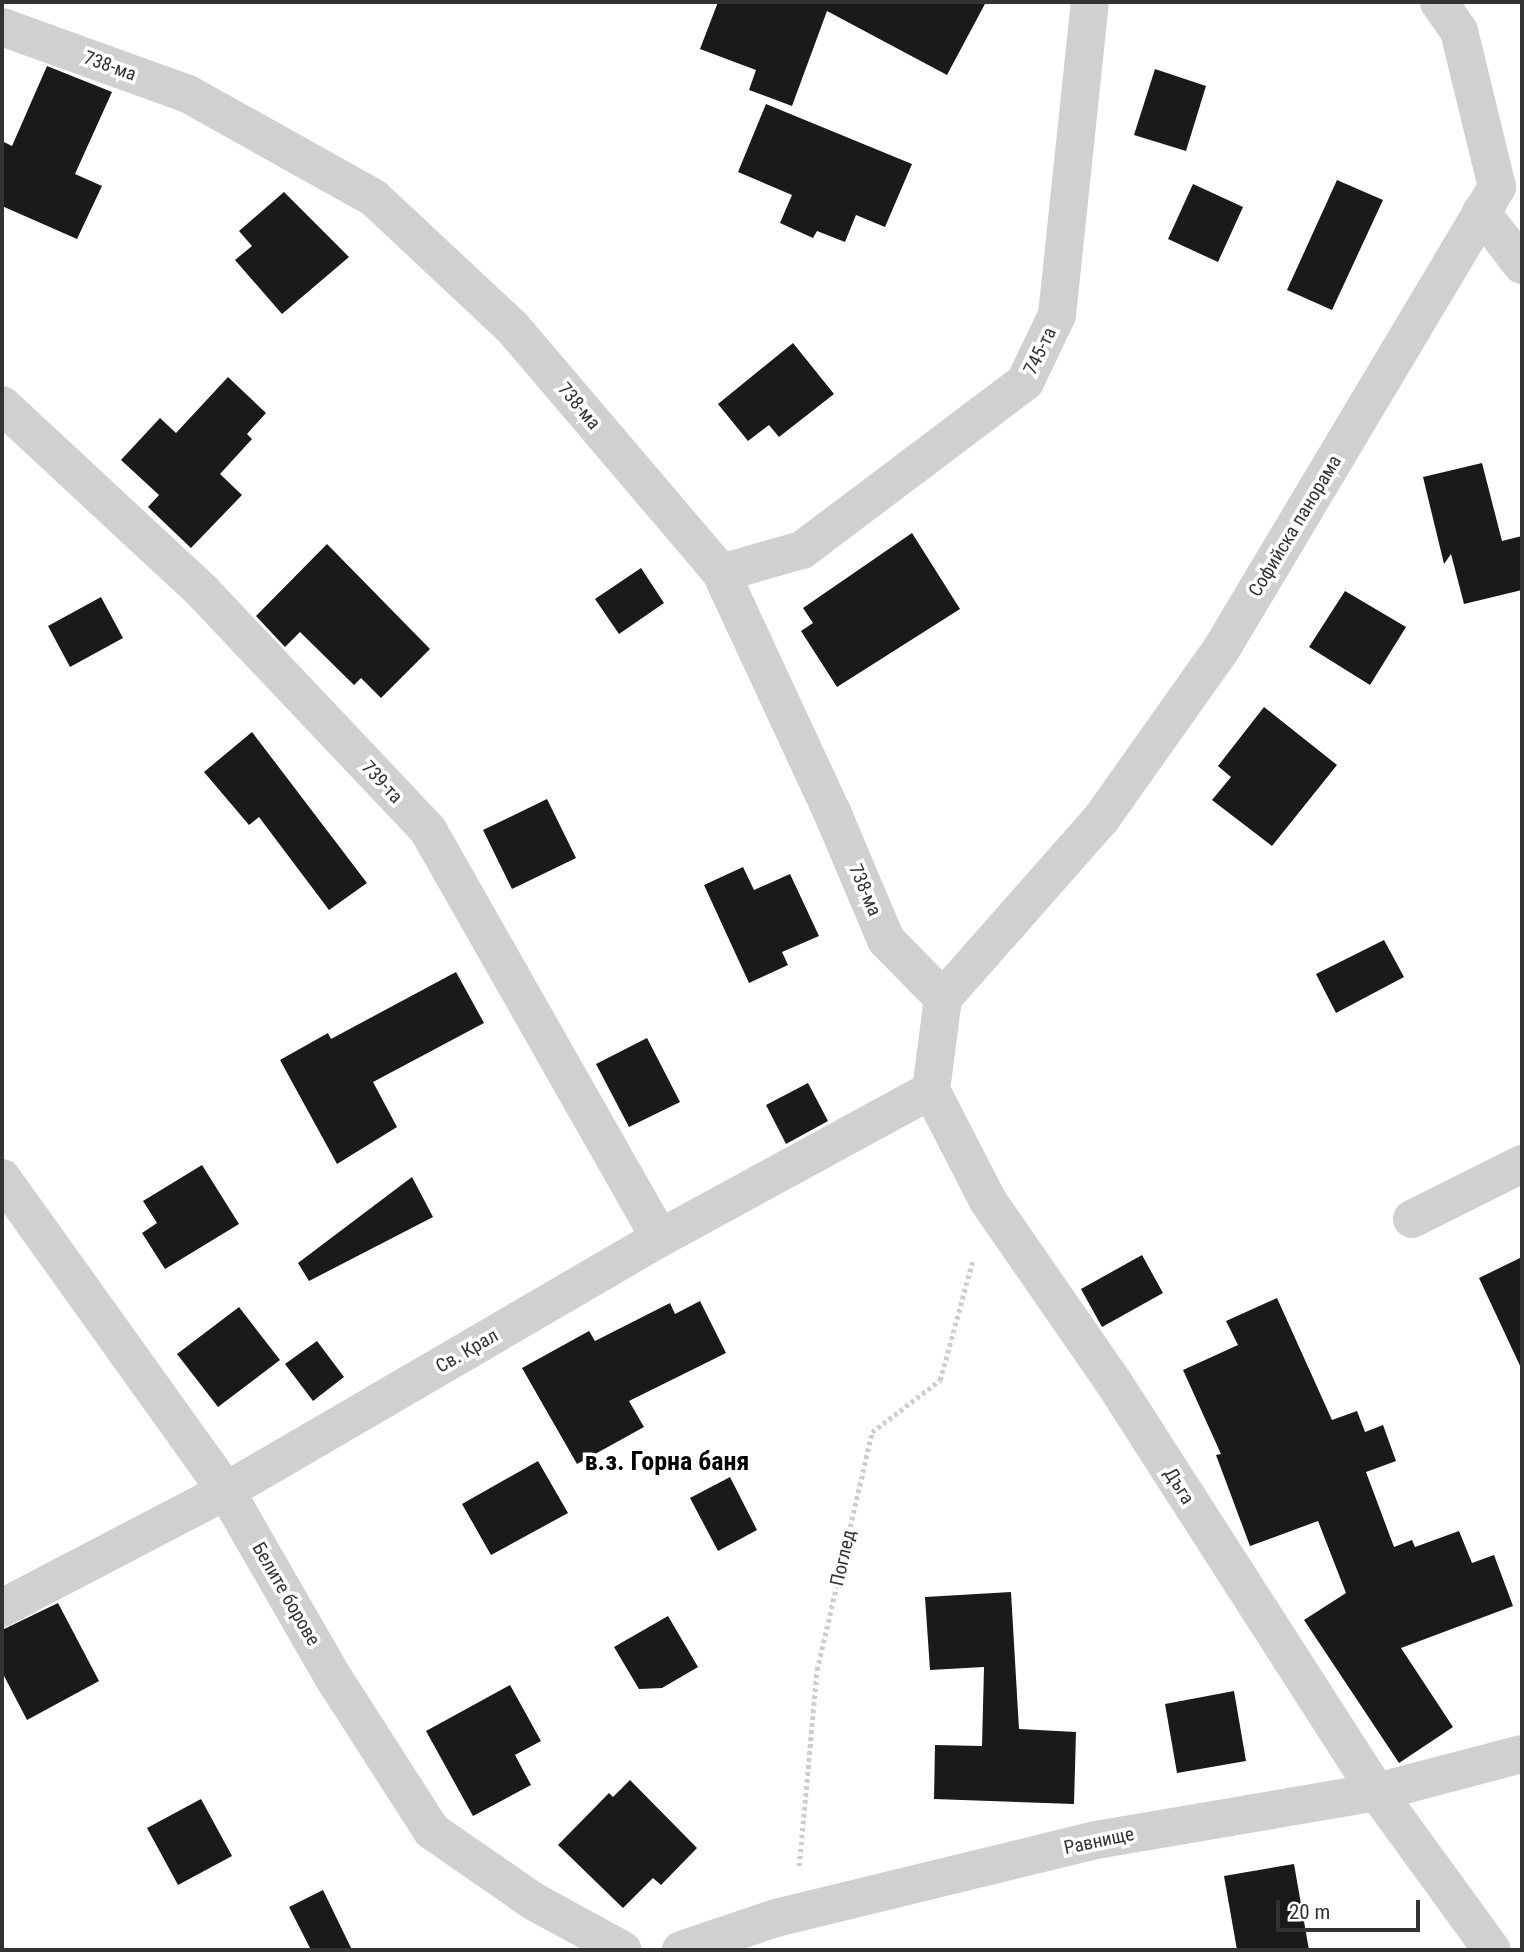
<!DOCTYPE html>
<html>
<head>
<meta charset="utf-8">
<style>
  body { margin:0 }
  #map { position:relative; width:1524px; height:1952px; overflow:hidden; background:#fff; font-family:"Roboto Condensed",sans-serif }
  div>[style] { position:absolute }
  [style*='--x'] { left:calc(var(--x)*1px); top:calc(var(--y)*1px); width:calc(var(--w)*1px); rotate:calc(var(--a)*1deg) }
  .building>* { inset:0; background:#1a1a1a }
  .path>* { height:4.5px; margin-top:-2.25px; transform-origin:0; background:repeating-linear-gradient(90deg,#cdcdcd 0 3.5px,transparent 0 7px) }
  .street>* { height:38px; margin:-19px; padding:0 19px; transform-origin:19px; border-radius:19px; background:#d0d0d0 }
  span { translate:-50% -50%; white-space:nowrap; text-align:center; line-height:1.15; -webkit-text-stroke:7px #fff; paint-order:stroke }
  .street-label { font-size:19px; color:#333 }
  .district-label { font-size:26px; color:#000; font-weight:700 }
  .frame { position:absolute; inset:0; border:4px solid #333; pointer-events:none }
  .scale { position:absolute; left:1276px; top:1900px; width:144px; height:32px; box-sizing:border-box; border:4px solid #333; border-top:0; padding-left:9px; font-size:21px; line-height:24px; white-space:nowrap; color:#333; -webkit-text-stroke:5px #fff; paint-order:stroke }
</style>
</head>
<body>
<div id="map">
  <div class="building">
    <i style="clip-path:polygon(718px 2px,986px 2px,947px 75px,827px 11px,792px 106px,749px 90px,756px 70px,700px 49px)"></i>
    <i style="clip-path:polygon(47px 66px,112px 92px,75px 174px,102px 186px,77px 239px,2px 206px,2px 141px,12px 146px)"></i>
    <i style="clip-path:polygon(1155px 69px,1206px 86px,1186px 151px,1134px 135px)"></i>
    <i style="clip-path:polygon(766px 104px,912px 164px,885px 227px,856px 215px,845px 242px,817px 231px,813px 238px,780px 223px,792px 195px,738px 172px)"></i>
    <i style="clip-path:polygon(1337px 180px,1383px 200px,1332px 310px,1287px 290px)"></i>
    <i style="clip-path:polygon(1193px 184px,1243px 207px,1218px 262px,1168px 239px)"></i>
    <i style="clip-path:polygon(284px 192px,349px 257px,282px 314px,235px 260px,252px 246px,239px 231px)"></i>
    <i style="clip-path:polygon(793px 343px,834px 394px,779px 437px,769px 425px,748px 441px,718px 404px)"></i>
    <i style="clip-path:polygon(228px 377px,266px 413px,247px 434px,252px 439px,220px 474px,242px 495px,191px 548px,148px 507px,159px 495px,121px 460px,160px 418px,176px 433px)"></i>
    <i style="clip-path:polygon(1482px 463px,1502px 541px,1522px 536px,1522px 590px,1464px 604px,1451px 554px,1444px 564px,1423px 477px)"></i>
    <i style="clip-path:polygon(912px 533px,960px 609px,837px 687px,801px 631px,813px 623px,803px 608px)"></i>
    <i style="clip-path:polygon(327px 544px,430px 649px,381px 698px,361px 678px,354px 685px,300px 632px,285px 647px,256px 616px)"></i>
    <i style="clip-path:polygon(641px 568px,664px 603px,619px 634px,595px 599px)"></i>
    <i style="clip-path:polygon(1345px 591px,1406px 627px,1370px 685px,1309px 647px)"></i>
    <i style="clip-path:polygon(101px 597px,123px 638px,70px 667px,48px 626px)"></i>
    <i style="clip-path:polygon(1264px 707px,1337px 765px,1272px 846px,1212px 800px,1231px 777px,1218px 766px)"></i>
    <i style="clip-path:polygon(252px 732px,367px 883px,329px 910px,259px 817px,249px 825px,204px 772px)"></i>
    <i style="clip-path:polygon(547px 799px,576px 858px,512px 889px,483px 830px)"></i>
    <i style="clip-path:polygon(743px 867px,754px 890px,790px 874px,819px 936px,782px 952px,788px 965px,749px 983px,704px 885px)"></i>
    <i style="clip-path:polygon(1384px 940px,1404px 977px,1336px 1013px,1316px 974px)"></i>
    <i style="clip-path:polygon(456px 972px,484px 1023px,373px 1082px,397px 1127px,337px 1164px,280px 1060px,328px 1033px,331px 1039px)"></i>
    <i style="clip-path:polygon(647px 1038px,680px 1102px,629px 1127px,596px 1064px)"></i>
    <i style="clip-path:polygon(808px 1083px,828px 1121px,786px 1144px,766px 1105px)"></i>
    <i style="clip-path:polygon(202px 1165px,239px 1224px,165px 1269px,142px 1233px,157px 1223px,143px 1201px)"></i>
    <i style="clip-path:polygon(412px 1177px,433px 1217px,309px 1281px,298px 1263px)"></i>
    <i style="clip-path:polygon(1142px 1255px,1163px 1293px,1102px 1327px,1081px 1289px)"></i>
    <i style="clip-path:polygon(1522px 1257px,1522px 1370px,1479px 1278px)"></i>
    <i style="clip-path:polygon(1277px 1298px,1332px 1420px,1357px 1411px,1365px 1432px,1383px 1425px,1396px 1461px,1366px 1472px,1394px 1547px,1412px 1540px,1415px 1547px,1459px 1531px,1472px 1563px,1494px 1555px,1513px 1606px,1401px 1648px,1453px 1727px,1399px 1763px,1304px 1620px,1346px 1593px,1318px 1521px,1250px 1546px,1216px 1455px,1221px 1454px,1183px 1370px,1238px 1345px,1226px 1321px)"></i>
    <i style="clip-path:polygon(700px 1301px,726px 1353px,629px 1401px,644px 1427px,577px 1464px,522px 1368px,589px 1331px,595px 1341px,670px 1303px,675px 1314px)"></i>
    <i style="clip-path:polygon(239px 1307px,280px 1360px,218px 1407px,177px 1354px)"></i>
    <i style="clip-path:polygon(317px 1341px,344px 1377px,313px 1401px,285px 1364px)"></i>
    <i style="clip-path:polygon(538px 1461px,568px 1513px,491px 1555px,462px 1504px)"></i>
    <i style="clip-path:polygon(730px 1477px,757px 1530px,718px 1551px,690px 1498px)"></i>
    <i style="clip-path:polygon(1011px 1592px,1019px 1729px,1076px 1732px,1074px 1804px,934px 1799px,935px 1745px,982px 1746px,984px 1667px,930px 1670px,925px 1597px)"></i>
    <i style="clip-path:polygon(58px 1603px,99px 1681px,27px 1720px,2px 1672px,2px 1630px)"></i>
    <i style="clip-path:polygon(668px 1616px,698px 1667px,662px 1688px,639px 1689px,614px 1647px)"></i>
    <i style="clip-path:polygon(510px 1685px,541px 1741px,515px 1755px,531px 1785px,473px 1816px,426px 1731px)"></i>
    <i style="clip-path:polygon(1234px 1691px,1246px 1761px,1177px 1773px,1165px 1704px)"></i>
    <i style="clip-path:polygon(630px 1780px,697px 1848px,661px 1885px,653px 1878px,623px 1908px,558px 1845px,609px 1793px,613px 1797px)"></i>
    <i style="clip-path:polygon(201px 1799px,232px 1856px,178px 1885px,147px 1828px)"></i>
    <i style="clip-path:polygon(1294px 1864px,1309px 1950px,1237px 1950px,1224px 1876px)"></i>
    <i style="clip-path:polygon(323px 1890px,352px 1950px,311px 1950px,289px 1907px)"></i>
  </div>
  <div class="path">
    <i style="--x:799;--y:1866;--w:197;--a:-84.8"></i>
    <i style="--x:817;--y:1670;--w:244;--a:-77"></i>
    <i style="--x:872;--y:1432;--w:86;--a:-37.4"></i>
    <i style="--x:940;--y:1380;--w:125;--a:-74.7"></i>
  </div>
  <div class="street">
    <i style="--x:2;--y:27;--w:198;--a:19.8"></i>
    <i style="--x:188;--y:94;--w:213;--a:29.2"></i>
    <i style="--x:374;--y:198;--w:189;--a:43.1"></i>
    <i style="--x:512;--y:327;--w:323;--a:49.6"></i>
    <i style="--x:721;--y:573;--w:264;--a:65.1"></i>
    <i style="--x:832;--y:812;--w:139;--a:67.1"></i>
    <i style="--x:886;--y:940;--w:81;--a:45.5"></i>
    <i style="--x:1481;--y:212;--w:67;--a:52.3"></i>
    <i style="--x:2;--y:405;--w:275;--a:42.9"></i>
    <i style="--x:203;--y:592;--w:328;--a:46.6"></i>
    <i style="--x:428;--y:830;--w:469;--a:60.4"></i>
    <i style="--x:721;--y:573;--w:84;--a:-15.9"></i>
    <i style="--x:802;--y:550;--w:279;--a:-37"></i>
    <i style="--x:1025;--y:382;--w:74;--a:-64.5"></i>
    <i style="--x:1057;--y:315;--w:315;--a:-84"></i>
    <i style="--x:943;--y:998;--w:239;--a:-48.6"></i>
    <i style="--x:1101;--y:819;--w:209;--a:-54.7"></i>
    <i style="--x:1222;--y:648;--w:537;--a:-59.18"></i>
    <i style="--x:1497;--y:187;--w:161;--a:-103.7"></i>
    <i style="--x:1459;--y:31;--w:35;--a:-125"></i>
    <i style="--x:943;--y:998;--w:93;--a:97.4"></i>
    <i style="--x:931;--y:1090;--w:125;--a:62.8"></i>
    <i style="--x:988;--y:1201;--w:221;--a:55.3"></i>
    <i style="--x:1114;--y:1383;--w:486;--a:57.3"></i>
    <i style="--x:1377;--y:1792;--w:195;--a:54"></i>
    <i style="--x:2;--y:1178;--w:385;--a:54.4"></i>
    <i style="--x:226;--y:1491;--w:215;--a:60.1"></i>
    <i style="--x:333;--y:1677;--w:183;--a:57.3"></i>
    <i style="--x:432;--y:1831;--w:123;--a:34.7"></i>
    <i style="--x:533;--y:1901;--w:102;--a:28.6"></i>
    <i style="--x:1412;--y:1219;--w:123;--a:-26.6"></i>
    <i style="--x:2;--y:1608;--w:253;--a:-27.6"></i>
    <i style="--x:226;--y:1491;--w:502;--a:-30.24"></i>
    <i style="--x:660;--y:1238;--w:309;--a:-28.6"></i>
    <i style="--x:681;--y:1950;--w:100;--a:-18.6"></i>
    <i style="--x:776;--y:1918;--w:329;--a:-13.7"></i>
    <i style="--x:1096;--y:1840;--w:285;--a:-9.7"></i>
    <i style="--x:1377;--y:1792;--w:150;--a:-14.7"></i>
  </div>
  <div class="street-label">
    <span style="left:110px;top:66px;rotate:20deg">738-ма</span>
    <span style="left:1040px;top:351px;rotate:-64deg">745-та</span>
    <span style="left:579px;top:406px;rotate:50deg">738-ма</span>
    <span style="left:1295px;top:526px;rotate:-59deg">Софийска панорама</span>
    <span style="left:382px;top:782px;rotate:47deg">739-та</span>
    <span style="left:865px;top:890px;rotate:67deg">738-ма</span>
    <span style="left:467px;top:1351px;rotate:-30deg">Св. Крал</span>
    <span style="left:1179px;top:1486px;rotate:58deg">Дъга</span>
    <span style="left:843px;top:1558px;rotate:-77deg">Поглед</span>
    <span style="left:286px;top:1594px;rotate:60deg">Белите борове</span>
    <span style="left:1099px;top:1841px;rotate:-12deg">Равнище</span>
  </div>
  <div class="district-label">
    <span style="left:667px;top:1462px">в.з. Горна баня</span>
  </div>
  <div class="frame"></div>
  <div class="scale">20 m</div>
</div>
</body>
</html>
